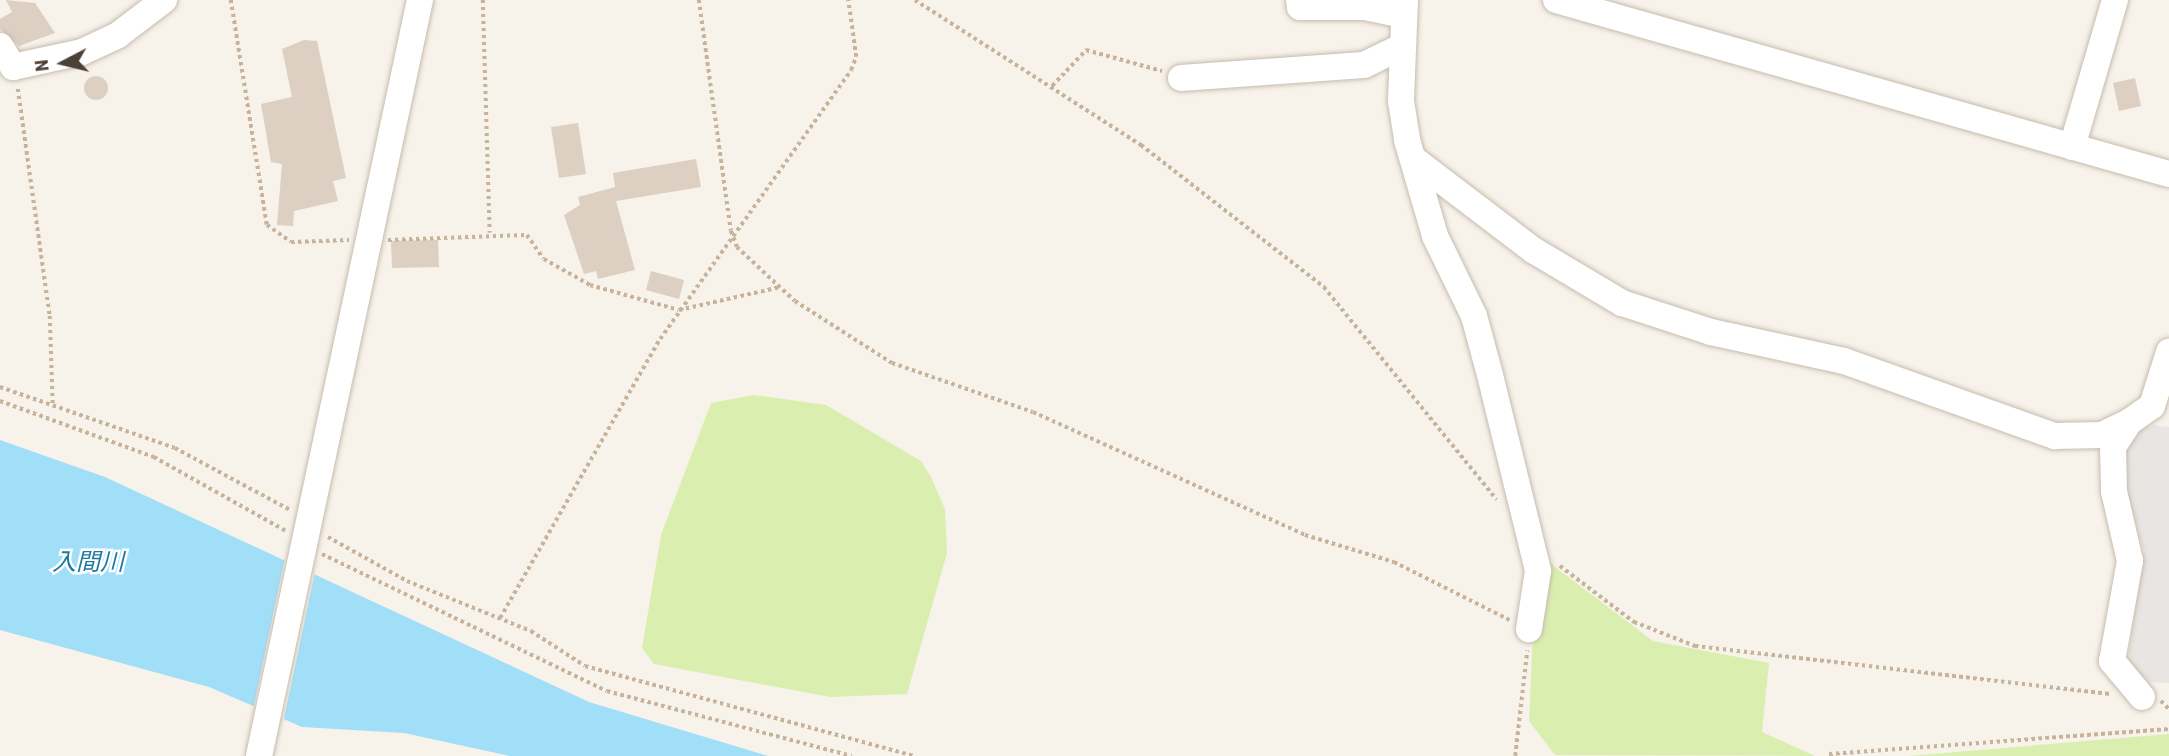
<!DOCTYPE html>
<html>
<head>
<meta charset="utf-8">
<style>
  body { margin:0 }
  #map { position:relative; width:2169px; height:756px; overflow:hidden; background:#f7f2ea; font-family:"Roboto Condensed","Noto Sans JP",sans-serif }
  div>[style] { position:absolute }
  [style*='--x'] { left:calc(var(--x)*1px); top:calc(var(--y)*1px); width:calc(var(--w)*1px); rotate:calc(var(--a)*1deg) }
  .green>* { inset:0; background:#daefaf }
  .parking>* { inset:0; background:#e8e5e2 }
  .water>* { inset:0; background:#a1dff9 }
  .pier>* { inset:0; background:#f7f2ea }
  .building>* { inset:0; background:#ddcfc1 }
  .round { border-radius:50% }
  .path>* { height:3.5px; margin-top:-1.75px; transform-origin:0; background:repeating-linear-gradient(90deg,#c7b29b 0 3.5px,transparent 0 7px) }
  .roads { filter:drop-shadow(0 0 2px #c7bbae) drop-shadow(0 0 2px #c7bbae) }
  .minor>* { height:26px; margin:-13px; padding:0 13px; transform-origin:13px; border-radius:13px; background:#fff }
  .bridges { filter:drop-shadow(0 0 2px #c7bbae) drop-shadow(0 0 2px #c7bbae) }
  .minor-bridge>* { height:26px; margin:-13px; padding:0 13px; transform-origin:13px; border-radius:13px; background:#fff }
  span { translate:-50% -50%; white-space:nowrap; text-align:center; line-height:1.15; -webkit-text-stroke:5px #fff; paint-order:stroke }
  .water-label { font-size:24px; color:#1f7aa2; font-style:italic }
  .north { position:absolute; left:28px; top:28px; width:70px; height:70px; -webkit-text-stroke:5px #fff; paint-order:stroke; rotate:263deg; font-size:19px; font-weight:700; line-height:28px; text-align:center; color:#4c4137 }
  .north::after { content:''; display:block; margin:auto; width:24px; height:32px; background:#4c4137; clip-path:polygon(50% 0,100% 100%,50% 72%,0 100%) }
</style>
</head>
<body>
<div id="map">
  <div class="green">
    <i style="clip-path:polygon(754px 395px,826px 405px,921px 461px,931px 477px,945px 509px,947px 553px,907px 694px,830px 697px,654px 664px,642px 648px,661px 535px,711px 403px)"></i>
    <i style="clip-path:polygon(1547px 561px,1653px 641px,1769px 663px,1762px 732px,1815px 756px,1555px 755px,1529px 721px,1533px 631px)"></i>
    <i style="clip-path:polygon(2169px 734px,2169px 756px,1908px 756px)"></i>
  </div>
  <div class="parking">
    <i style="clip-path:polygon(2152px 425px,2169px 427px,2169px 683px,2149px 682px,2128px 661px,2144px 551px,2125px 488px,2126px 436px)"></i>
  </div>
  <div class="water">
    <i style="clip-path:polygon(0 440px,105px 477px,589px 702px,768px 756px,510px 756px,404px 733px,302px 727px,209px 687px,0 630px)"></i>
  </div>
  <div class="pier">
    <i style="clip-path:polygon(285px 558px,315px 572px,283px 723px,253px 710px)"></i>
  </div>
  <div class="building">
    <i style="clip-path:polygon(6px 0,35px 3px,55px 33px,19px 46px,0 29px,0 19px,12px 12px)"></i>
    <i style="clip-path:polygon(304px 40px,317px 41px,346px 178px,333px 181px,338px 201px,294px 211px,293px 226px,277px 225px,282px 164px,271px 162px,261px 104px,292px 97px,282px 49px)"></i>
    <i class="round" style="left:84px;top:76px;width:24px;height:24px"></i>
    <i style="clip-path:polygon(2135px 78px,2141px 106px,2119px 111px,2113px 83px)"></i>
    <i style="clip-path:polygon(578px 123px,586px 174px,559px 178px,551px 127px)"></i>
    <i style="clip-path:polygon(696px 159px,701px 187px,616px 201px,635px 270px,598px 279px,596px 271px,584px 274px,564px 215px,580px 205px,578px 197px,615px 187px,613px 173px)"></i>
    <i style="clip-path:polygon(438px 240px,439px 267px,392px 268px,391px 241px)"></i>
    <i style="clip-path:polygon(651px 271px,684px 280px,679px 299px,646px 290px)"></i>
  </div>
  <div class="path">
    <i style="--x:231;--y:0;--w:228;--a:80.9"></i>
    <i style="--x:267;--y:225;--w:29;--a:35"></i>
    <i style="--x:291;--y:242;--w:58;--a:-2"></i>
    <i style="--x:483;--y:0;--w:233;--a:88.3"></i>
    <i style="--x:699;--y:0;--w:233;--a:82.1"></i>
    <i style="--x:731;--y:231;--w:17;--a:69"></i>
    <i style="--x:737;--y:247;--w:79;--a:43"></i>
    <i style="--x:795;--y:301;--w:115;--a:32.6"></i>
    <i style="--x:892;--y:363;--w:149;--a:19.2"></i>
    <i style="--x:1033;--y:412;--w:299;--a:24.3"></i>
    <i style="--x:1305;--y:535;--w:93;--a:16.9"></i>
    <i style="--x:1394;--y:562;--w:130;--a:26.6"></i>
    <i style="--x:915;--y:0;--w:269;--a:32.7"></i>
    <i style="--x:1141;--y:145;--w:232;--a:37.8"></i>
    <i style="--x:1324;--y:287;--w:274;--a:50.9"></i>
    <i style="--x:1052;--y:86;--w:50;--a:-46.6"></i>
    <i style="--x:1086;--y:50;--w:79;--a:15.4"></i>
    <i style="--x:18;--y:89;--w:229;--a:82"></i>
    <i style="--x:50;--y:316;--w:90;--a:88.1"></i>
    <i style="--x:388;--y:240;--w:139;--a:-2.1"></i>
    <i style="--x:527;--y:235;--w:29;--a:55"></i>
    <i style="--x:544;--y:259;--w:53;--a:29.5"></i>
    <i style="--x:590;--y:285;--w:92;--a:15.7"></i>
    <i style="--x:679;--y:310;--w:104;--a:-12.8"></i>
    <i style="--x:0;--y:387;--w:185;--a:19.2"></i>
    <i style="--x:175;--y:448;--w:131;--a:28.3"></i>
    <i style="--x:0;--y:401;--w:164;--a:20"></i>
    <i style="--x:154;--y:457;--w:151;--a:29.3"></i>
    <i style="--x:328;--y:537;--w:90;--a:29.1"></i>
    <i style="--x:407;--y:581;--w:134;--a:22"></i>
    <i style="--x:531;--y:631;--w:64;--a:32.9"></i>
    <i style="--x:585;--y:666;--w:342;--a:15.3"></i>
    <i style="--x:322;--y:554;--w:316;--a:25.7"></i>
    <i style="--x:607;--y:691;--w:253;--a:14.9"></i>
    <i style="--x:1560;--y:566;--w:93;--a:37.1"></i>
    <i style="--x:1634;--y:622;--w:66;--a:21.5"></i>
    <i style="--x:1695;--y:646;--w:418;--a:6.6"></i>
    <i style="--x:500;--y:618;--w:322;--a:-60.2"></i>
    <i style="--x:660;--y:339;--w:330;--a:-54.6"></i>
    <i style="--x:851;--y:70;--w:14;--a:-69"></i>
    <i style="--x:856;--y:57;--w:58;--a:-98"></i>
    <i style="--x:2161;--y:701;--w:11;--a:45"></i>
    <i style="--x:1829;--y:754;--w:341;--a:-4.2"></i>
    <i style="--x:1515;--y:756;--w:106;--a:-83.5"></i>
  </div>
  <div class="roads">
    <div class="minor">
      <i style="--x:1299;--y:0;--w:7;--a:82"></i>
      <i style="--x:1300;--y:7;--w:65;--a:0"></i>
      <i style="--x:1365;--y:7;--w:40;--a:12"></i>
      <i style="--x:1405;--y:0;--w:101;--a:92.3"></i>
      <i style="--x:1401;--y:101;--w:39;--a:81"></i>
      <i style="--x:1407;--y:140;--w:100;--a:73.7"></i>
      <i style="--x:1435;--y:236;--w:89;--a:64"></i>
      <i style="--x:1474;--y:316;--w:61;--a:74.8"></i>
      <i style="--x:1490;--y:375;--w:202;--a:76.2"></i>
      <i style="--x:1538;--y:571;--w:59;--a:98.8"></i>
      <i style="--x:1556;--y:0;--w:637;--a:15.85"></i>
      <i style="--x:0;--y:46;--w:25;--a:58"></i>
      <i style="--x:13;--y:67;--w:71;--a:-12.3"></i>
      <i style="--x:82;--y:52;--w:40;--a:-25"></i>
      <i style="--x:118;--y:35;--w:58;--a:-37.3"></i>
      <i style="--x:1181;--y:78;--w:183;--a:-4.1"></i>
      <i style="--x:1364;--y:65;--w:43;--a:-26"></i>
      <i style="--x:2072;--y:147;--w:153;--a:-73.7"></i>
      <i style="--x:1416;--y:161;--w:147;--a:37.3"></i>
      <i style="--x:1533;--y:250;--w:104;--a:30.8"></i>
      <i style="--x:1622;--y:303;--w:94;--a:18"></i>
      <i style="--x:1711;--y:332;--w:136;--a:12.3"></i>
      <i style="--x:1844;--y:361;--w:224;--a:19.6"></i>
      <i style="--x:2055;--y:436;--w:47;--a:-1.2"></i>
      <i style="--x:2102;--y:435;--w:30;--a:-26"></i>
      <i style="--x:2142;--y:697;--w:47;--a:-129.8"></i>
      <i style="--x:2112;--y:661;--w:102;--a:-79.8"></i>
      <i style="--x:2130;--y:561;--w:72;--a:-102.9"></i>
      <i style="--x:2114;--y:491;--w:44;--a:-91.3"></i>
      <i style="--x:2113;--y:447;--w:30;--a:-57"></i>
      <i style="--x:2129;--y:422;--w:28;--a:-35"></i>
      <i style="--x:2152;--y:406;--w:57;--a:-72.5"></i>
    </div>
  </div>
  <div class="bridges">
    <div class="minor-bridge">
      <i style="--x:259;--y:756;--w:773;--a:-77.98"></i>
    </div>
  </div>
  <div class="water-label">
    <span style="left:88px;top:563px">入間川</span>
  </div>
  <div class="north">N</div>
</div>
</body>
</html>
